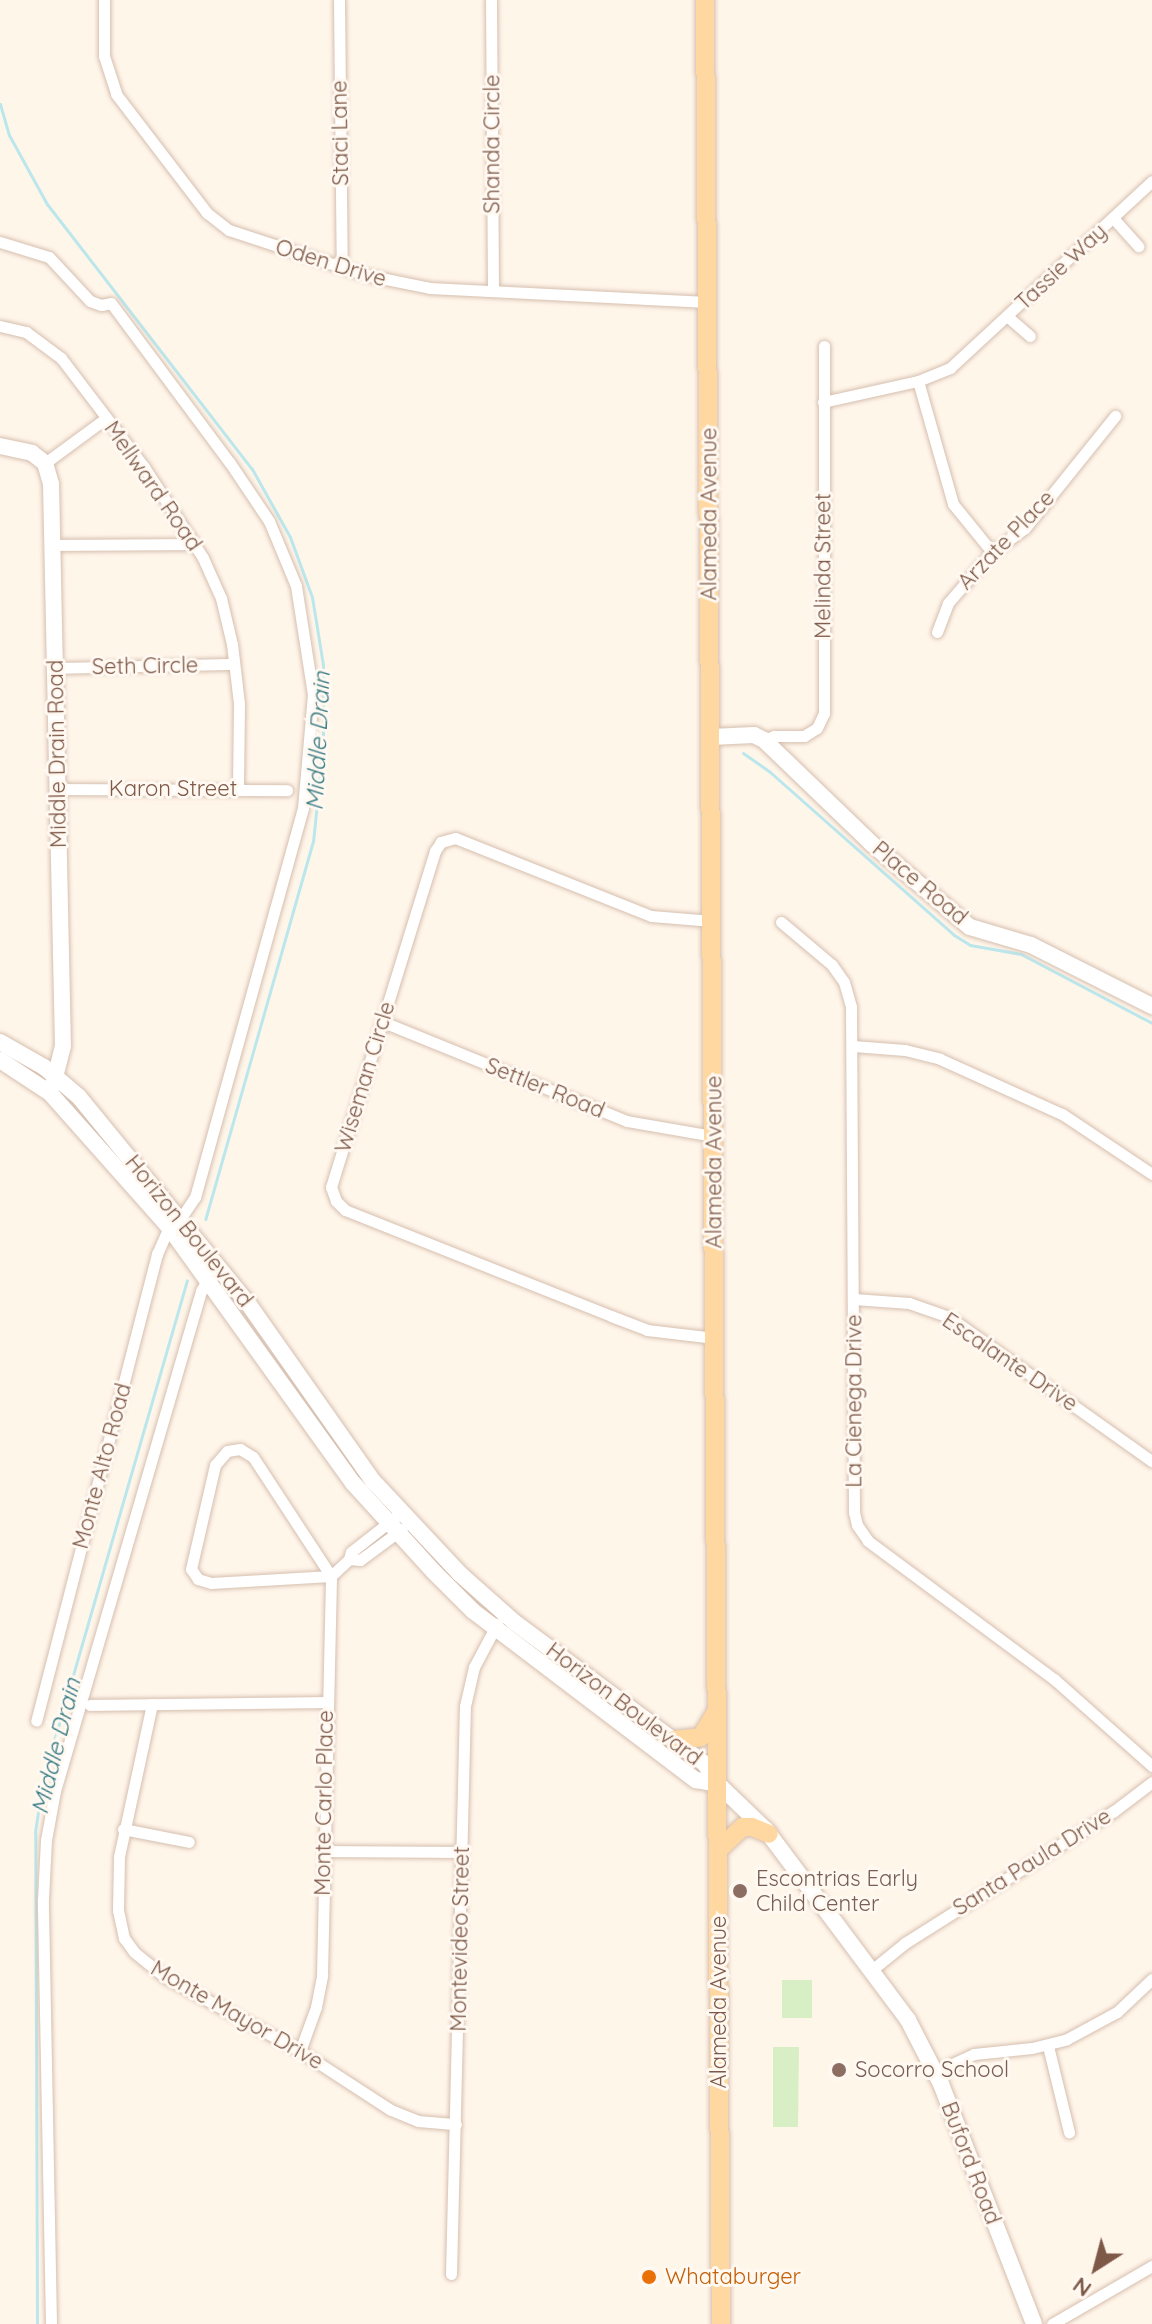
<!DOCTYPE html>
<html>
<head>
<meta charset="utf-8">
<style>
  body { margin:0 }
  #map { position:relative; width:1152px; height:2324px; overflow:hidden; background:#fff6ea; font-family:Quicksand,sans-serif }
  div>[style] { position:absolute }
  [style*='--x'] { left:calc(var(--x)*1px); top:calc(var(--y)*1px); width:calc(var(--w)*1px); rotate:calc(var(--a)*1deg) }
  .green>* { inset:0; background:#d8efc5 }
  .stream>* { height:3px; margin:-1.5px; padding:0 1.5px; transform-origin:1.5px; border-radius:1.5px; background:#bbe7ec }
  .roads { filter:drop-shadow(0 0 2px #d6bfaf) drop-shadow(0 0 2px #d6bfaf) }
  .street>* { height:11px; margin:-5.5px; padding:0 5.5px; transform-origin:5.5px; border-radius:5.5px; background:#fff }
  .secondary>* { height:16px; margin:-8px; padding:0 8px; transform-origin:8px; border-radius:8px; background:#fff }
  .primary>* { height:18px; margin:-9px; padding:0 9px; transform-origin:9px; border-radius:9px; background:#ffd7a0 }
  .dots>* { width:22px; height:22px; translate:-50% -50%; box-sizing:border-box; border:4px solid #fff9f2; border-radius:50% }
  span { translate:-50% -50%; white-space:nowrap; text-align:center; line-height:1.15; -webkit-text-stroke:6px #fff9f2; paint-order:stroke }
  .street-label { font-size:22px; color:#7e5948 }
  .education-label { font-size:22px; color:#785e54 }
  .left { translate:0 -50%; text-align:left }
  .food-label { font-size:22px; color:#c56008 }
  .water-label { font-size:24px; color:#3a7c84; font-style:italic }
  .north { position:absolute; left:1056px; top:2228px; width:80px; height:80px; -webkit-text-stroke:6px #fff9f2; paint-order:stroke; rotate:216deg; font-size:22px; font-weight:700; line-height:32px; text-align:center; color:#7e5948 }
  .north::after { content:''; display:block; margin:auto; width:28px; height:36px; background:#7e5948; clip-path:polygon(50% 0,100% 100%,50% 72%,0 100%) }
</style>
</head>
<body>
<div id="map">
  <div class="green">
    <i style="clip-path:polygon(782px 1980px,812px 1980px,812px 2018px,782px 2018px)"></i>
    <i style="clip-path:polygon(773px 2047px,799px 2047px,798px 2127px,773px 2127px)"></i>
  </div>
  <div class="stream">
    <i style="--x:0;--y:104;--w:32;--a:74"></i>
    <i style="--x:9;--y:135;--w:79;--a:61.2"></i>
    <i style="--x:47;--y:204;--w:335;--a:52.3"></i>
    <i style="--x:252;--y:469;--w:78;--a:60.8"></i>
    <i style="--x:290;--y:537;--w:64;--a:69.9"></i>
    <i style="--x:312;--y:597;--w:69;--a:80.8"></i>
    <i style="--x:323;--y:665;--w:80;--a:90"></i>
    <i style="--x:323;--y:745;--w:97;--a:95.9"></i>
    <i style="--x:313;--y:841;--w:393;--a:105.9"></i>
    <i style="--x:743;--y:753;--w:33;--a:35"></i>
    <i style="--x:770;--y:772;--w:246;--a:41.5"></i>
    <i style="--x:954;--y:935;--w:19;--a:32"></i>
    <i style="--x:970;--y:945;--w:52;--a:10"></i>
    <i style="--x:1021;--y:954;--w:148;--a:27.8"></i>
    <i style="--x:37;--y:2324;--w:492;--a:-90.2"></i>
    <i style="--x:35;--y:1832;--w:54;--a:-81.4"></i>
    <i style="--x:43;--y:1779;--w:519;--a:-73.9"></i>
  </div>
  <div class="roads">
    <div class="street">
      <i style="--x:104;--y:0;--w:56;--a:90"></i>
      <i style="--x:104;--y:56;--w:40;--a:72"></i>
      <i style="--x:116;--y:94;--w:150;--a:52.6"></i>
      <i style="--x:207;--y:213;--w:28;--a:38"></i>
      <i style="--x:229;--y:230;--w:144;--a:18.2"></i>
      <i style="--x:366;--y:275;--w:65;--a:11.5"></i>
      <i style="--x:430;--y:288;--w:277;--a:2.9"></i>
      <i style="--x:339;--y:0;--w:266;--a:89.4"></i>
      <i style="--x:491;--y:0;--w:288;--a:89.6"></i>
      <i style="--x:1113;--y:218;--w:38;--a:48"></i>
      <i style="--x:0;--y:242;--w:51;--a:17"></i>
      <i style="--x:49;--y:257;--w:60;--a:47"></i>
      <i style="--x:90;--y:301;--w:12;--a:20"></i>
      <i style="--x:101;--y:305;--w:10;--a:-11"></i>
      <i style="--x:111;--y:303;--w:199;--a:53.4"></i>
      <i style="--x:230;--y:463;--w:70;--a:56.1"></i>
      <i style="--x:269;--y:521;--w:70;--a:67.4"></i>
      <i style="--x:296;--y:586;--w:109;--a:81.1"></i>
      <i style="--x:313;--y:694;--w:114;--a:95"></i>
      <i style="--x:303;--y:808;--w:404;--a:105.5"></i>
      <i style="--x:195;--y:1197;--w:25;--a:124"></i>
      <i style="--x:181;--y:1218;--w:15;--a:143"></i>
      <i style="--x:169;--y:1227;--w:30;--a:114"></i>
      <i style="--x:157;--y:1254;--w:482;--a:104.5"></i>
      <i style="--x:1008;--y:317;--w:29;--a:41"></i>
      <i style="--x:0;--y:326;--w:27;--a:13"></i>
      <i style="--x:26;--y:332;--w:44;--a:36.6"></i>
      <i style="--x:61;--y:358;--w:137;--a:52.7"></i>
      <i style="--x:144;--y:467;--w:108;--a:57"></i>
      <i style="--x:203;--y:558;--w:44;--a:65.8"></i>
      <i style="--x:221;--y:598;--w:47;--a:76.6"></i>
      <i style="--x:232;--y:644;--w:60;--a:83.3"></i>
      <i style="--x:239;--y:704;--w:85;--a:90.7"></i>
      <i style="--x:918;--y:381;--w:128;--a:74.1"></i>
      <i style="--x:953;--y:504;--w:62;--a:50.9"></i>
      <i style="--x:823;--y:402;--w:97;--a:-12.5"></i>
      <i style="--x:918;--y:381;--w:35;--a:-22"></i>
      <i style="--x:950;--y:368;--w:275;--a:-42.8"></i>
      <i style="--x:45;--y:463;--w:74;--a:-36.3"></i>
      <i style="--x:52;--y:545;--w:143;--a:-0.4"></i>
      <i style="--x:937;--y:632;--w:31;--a:-69"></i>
      <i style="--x:948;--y:603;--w:67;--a:-49.2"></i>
      <i style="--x:992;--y:552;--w:41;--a:-36"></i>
      <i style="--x:1025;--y:528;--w:144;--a:-51.2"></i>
      <i style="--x:56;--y:668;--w:177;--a:-1.3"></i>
      <i style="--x:764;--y:740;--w:11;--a:-22"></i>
      <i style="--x:774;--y:736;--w:30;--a:0"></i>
      <i style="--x:804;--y:736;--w:15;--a:-32"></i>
      <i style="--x:817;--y:728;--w:17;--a:-65"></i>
      <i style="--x:824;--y:713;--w:367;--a:-90"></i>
      <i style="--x:59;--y:789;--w:228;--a:0.3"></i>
      <i style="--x:712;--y:921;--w:61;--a:-175.3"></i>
      <i style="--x:651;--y:916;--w:211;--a:-158.3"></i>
      <i style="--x:455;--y:838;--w:15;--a:164"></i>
      <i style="--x:441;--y:842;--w:11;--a:124"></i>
      <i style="--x:435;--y:851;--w:352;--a:107.2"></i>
      <i style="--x:331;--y:1187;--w:15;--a:70"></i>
      <i style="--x:336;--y:1201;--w:13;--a:45"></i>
      <i style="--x:345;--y:1210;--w:286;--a:21.7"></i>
      <i style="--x:611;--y:1316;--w:39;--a:21"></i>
      <i style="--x:647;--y:1330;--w:68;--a:6.7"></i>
      <i style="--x:781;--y:922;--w:67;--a:40.1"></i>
      <i style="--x:832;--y:965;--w:21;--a:55"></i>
      <i style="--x:844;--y:982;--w:26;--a:74"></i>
      <i style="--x:851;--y:1007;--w:505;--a:89.66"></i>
      <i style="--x:854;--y:1512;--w:13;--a:77"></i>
      <i style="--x:857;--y:1525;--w:19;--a:55"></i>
      <i style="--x:868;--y:1541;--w:232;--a:36.6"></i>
      <i style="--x:1054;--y:1679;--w:131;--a:41.6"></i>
      <i style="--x:383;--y:1022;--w:263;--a:22.1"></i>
      <i style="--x:627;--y:1121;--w:87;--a:9.9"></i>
      <i style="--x:853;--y:1046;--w:52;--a:4.4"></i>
      <i style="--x:905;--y:1050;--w:36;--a:14"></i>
      <i style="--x:940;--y:1059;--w:134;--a:24.3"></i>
      <i style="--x:1062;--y:1114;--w:108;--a:33.7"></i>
      <i style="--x:854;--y:1299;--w:55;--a:4.2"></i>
      <i style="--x:909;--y:1303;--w:42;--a:19.3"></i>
      <i style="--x:949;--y:1317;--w:249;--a:35.4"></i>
      <i style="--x:240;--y:1449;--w:15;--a:32"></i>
      <i style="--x:253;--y:1457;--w:142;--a:56.8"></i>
      <i style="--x:331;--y:1576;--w:120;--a:176.7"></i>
      <i style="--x:211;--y:1583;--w:14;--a:-163"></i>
      <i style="--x:198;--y:1579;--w:12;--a:-125"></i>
      <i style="--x:191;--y:1569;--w:107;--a:-77"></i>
      <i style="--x:215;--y:1465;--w:18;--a:-49"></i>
      <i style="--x:227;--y:1451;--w:13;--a:-9"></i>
      <i style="--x:402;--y:1512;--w:65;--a:141.9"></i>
      <i style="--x:351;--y:1552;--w:7;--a:106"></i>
      <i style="--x:349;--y:1559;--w:11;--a:5"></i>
      <i style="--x:360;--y:1560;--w:52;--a:-36.4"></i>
      <i style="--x:152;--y:1704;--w:157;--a:102.2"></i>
      <i style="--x:119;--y:1857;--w:53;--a:91.1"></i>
      <i style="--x:118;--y:1910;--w:29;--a:78"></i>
      <i style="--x:124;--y:1938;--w:17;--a:54"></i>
      <i style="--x:134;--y:1952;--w:40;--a:39"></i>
      <i style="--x:165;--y:1977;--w:154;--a:28.7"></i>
      <i style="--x:300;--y:2051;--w:108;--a:33"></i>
      <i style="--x:391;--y:2110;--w:29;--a:22"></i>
      <i style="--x:418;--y:2121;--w:38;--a:5"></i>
      <i style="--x:90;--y:1705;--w:235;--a:-0.7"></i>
      <i style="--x:123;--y:1829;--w:67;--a:11.1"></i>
      <i style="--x:324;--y:1851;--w:137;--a:0.4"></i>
      <i style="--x:873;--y:1969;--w:41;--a:-39.1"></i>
      <i style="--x:905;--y:1943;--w:247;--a:-32.3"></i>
      <i style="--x:1114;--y:1811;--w:48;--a:-37.3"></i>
      <i style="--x:1048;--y:2046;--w:89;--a:76.3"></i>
      <i style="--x:300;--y:2051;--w:47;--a:-70"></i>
      <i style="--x:316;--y:2007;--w:33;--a:-79"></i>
      <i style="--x:322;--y:1975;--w:399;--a:-88.7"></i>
      <i style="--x:331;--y:1576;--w:25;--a:-43"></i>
      <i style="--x:935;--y:2072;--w:43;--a:-24.8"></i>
      <i style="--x:974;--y:2054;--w:58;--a:-5.9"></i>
      <i style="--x:1032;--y:2048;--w:36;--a:-14"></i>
      <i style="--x:1067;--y:2039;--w:57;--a:-28.4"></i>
      <i style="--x:1117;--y:2012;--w:48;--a:-43.3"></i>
      <i style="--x:451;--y:2274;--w:568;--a:-88.59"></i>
      <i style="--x:465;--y:1706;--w:40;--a:-77"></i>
      <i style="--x:474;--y:1667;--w:49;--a:-61.9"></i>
      <i style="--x:51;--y:2324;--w:425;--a:-91.1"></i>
      <i style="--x:43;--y:1899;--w:59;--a:-87.1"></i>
      <i style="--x:46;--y:1840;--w:50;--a:-79.6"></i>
      <i style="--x:55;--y:1791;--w:521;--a:-73.72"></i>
      <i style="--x:201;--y:1291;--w:18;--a:-61"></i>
      <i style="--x:1052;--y:2324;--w:116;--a:-30.1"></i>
    </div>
    <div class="secondary">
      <i style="--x:0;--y:446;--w:33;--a:12"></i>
      <i style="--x:32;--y:453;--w:16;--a:38"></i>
      <i style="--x:45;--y:463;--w:22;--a:74"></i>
      <i style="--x:51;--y:484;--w:562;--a:88.78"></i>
      <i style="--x:63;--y:1046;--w:40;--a:104.4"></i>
      <i style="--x:711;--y:737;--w:43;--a:-2.7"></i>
      <i style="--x:754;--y:735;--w:11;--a:27"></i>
      <i style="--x:764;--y:740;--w:150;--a:43.9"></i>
      <i style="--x:872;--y:844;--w:128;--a:40.3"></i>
      <i style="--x:970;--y:927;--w:64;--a:16.4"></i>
      <i style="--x:1031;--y:945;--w:136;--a:26.8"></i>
      <i style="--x:0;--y:1042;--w:51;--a:29.6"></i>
      <i style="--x:44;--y:1067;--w:46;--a:40.6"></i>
      <i style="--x:79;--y:1097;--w:265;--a:50.7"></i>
      <i style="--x:247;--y:1302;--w:219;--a:54.9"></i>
      <i style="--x:373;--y:1481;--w:127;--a:46.9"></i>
      <i style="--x:460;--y:1574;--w:72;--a:41.6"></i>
      <i style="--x:514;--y:1622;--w:238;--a:36.6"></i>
      <i style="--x:705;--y:1764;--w:24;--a:57"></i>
      <i style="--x:718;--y:1784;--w:66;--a:43.8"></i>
      <i style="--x:766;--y:1830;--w:237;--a:53.2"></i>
      <i style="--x:908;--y:2020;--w:72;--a:62.7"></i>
      <i style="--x:941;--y:2084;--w:257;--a:68.8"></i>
      <i style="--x:0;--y:1060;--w:60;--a:33.4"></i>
      <i style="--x:50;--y:1093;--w:179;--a:48.4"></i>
      <i style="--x:169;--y:1227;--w:315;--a:54.3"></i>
      <i style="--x:353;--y:1483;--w:120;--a:47.7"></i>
      <i style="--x:434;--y:1572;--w:55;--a:45"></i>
      <i style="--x:473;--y:1611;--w:280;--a:37.2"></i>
      <i style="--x:696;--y:1780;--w:22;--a:10"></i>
    </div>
    <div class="primary">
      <i style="--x:705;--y:0;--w:2324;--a:89.61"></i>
      <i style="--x:674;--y:1740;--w:27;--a:-6"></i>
      <i style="--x:701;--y:1737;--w:29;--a:-59"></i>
      <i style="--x:718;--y:1850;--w:34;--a:-43"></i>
      <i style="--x:743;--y:1827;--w:9;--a:0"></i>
      <i style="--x:752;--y:1827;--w:18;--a:22"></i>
    </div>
  </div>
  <div class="dots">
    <i style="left:740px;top:1891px;background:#8d6e63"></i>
    <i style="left:839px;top:2070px;background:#8d6e63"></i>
    <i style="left:649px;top:2277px;background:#e8710a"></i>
  </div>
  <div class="street-label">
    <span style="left:340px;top:133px;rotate:-91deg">Staci Lane</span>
    <span style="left:492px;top:144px;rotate:-90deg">Shanda Circle</span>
    <span style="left:331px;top:263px;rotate:17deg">Oden Drive</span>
    <span style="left:1061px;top:267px;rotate:-43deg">Tassie Way</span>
    <span style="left:153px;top:486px;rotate:55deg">Mellward Road</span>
    <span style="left:709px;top:514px;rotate:-90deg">Alameda Avenue</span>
    <span style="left:1006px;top:540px;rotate:-46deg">Arzate Place</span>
    <span style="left:823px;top:566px;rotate:-90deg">Melinda Street</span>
    <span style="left:145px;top:666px;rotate:-1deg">Seth Circle</span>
    <span style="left:57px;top:754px;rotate:-91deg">Middle Drain Road</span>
    <span style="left:173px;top:789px">Karon Street</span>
    <span style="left:920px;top:883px;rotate:40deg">Place Road</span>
    <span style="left:365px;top:1077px;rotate:-73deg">Wiseman Circle</span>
    <span style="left:545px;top:1088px;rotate:22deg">Settler Road</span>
    <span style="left:714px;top:1162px;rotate:-90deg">Alameda Avenue</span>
    <span style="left:189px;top:1231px;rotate:51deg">Horizon Boulevard</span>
    <span style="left:1010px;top:1362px;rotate:34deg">Escalante Drive</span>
    <span style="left:854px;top:1401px;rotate:-90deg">La Cienega Drive</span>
    <span style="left:102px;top:1466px;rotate:-75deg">Monte Alto Road</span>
    <span style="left:624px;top:1704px;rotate:37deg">Horizon Boulevard</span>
    <span style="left:324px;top:1803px;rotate:-89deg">Monte Carlo Place</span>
    <span style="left:1032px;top:1862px;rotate:-32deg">Santa Paula Drive</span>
    <span style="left:460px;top:1939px;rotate:-89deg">Montevideo Street</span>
    <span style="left:719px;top:2002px;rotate:-90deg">Alameda Avenue</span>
    <span style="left:237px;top:2015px;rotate:30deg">Monte Mayor Drive</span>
    <span style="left:971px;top:2163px;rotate:69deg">Buford Road</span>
  </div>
  <div class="education-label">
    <span class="left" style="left:756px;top:1891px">Escontrias Early<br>Child Center</span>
    <span class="left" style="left:855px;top:2070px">Socorro School</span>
  </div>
  <div class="food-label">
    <span class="left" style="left:665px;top:2277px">Whataburger</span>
  </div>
  <div class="water-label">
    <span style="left:318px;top:741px;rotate:-87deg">Middle Drain</span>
    <span style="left:56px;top:1746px;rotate:-76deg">Middle Drain</span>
  </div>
  <div class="north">N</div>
</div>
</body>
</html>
